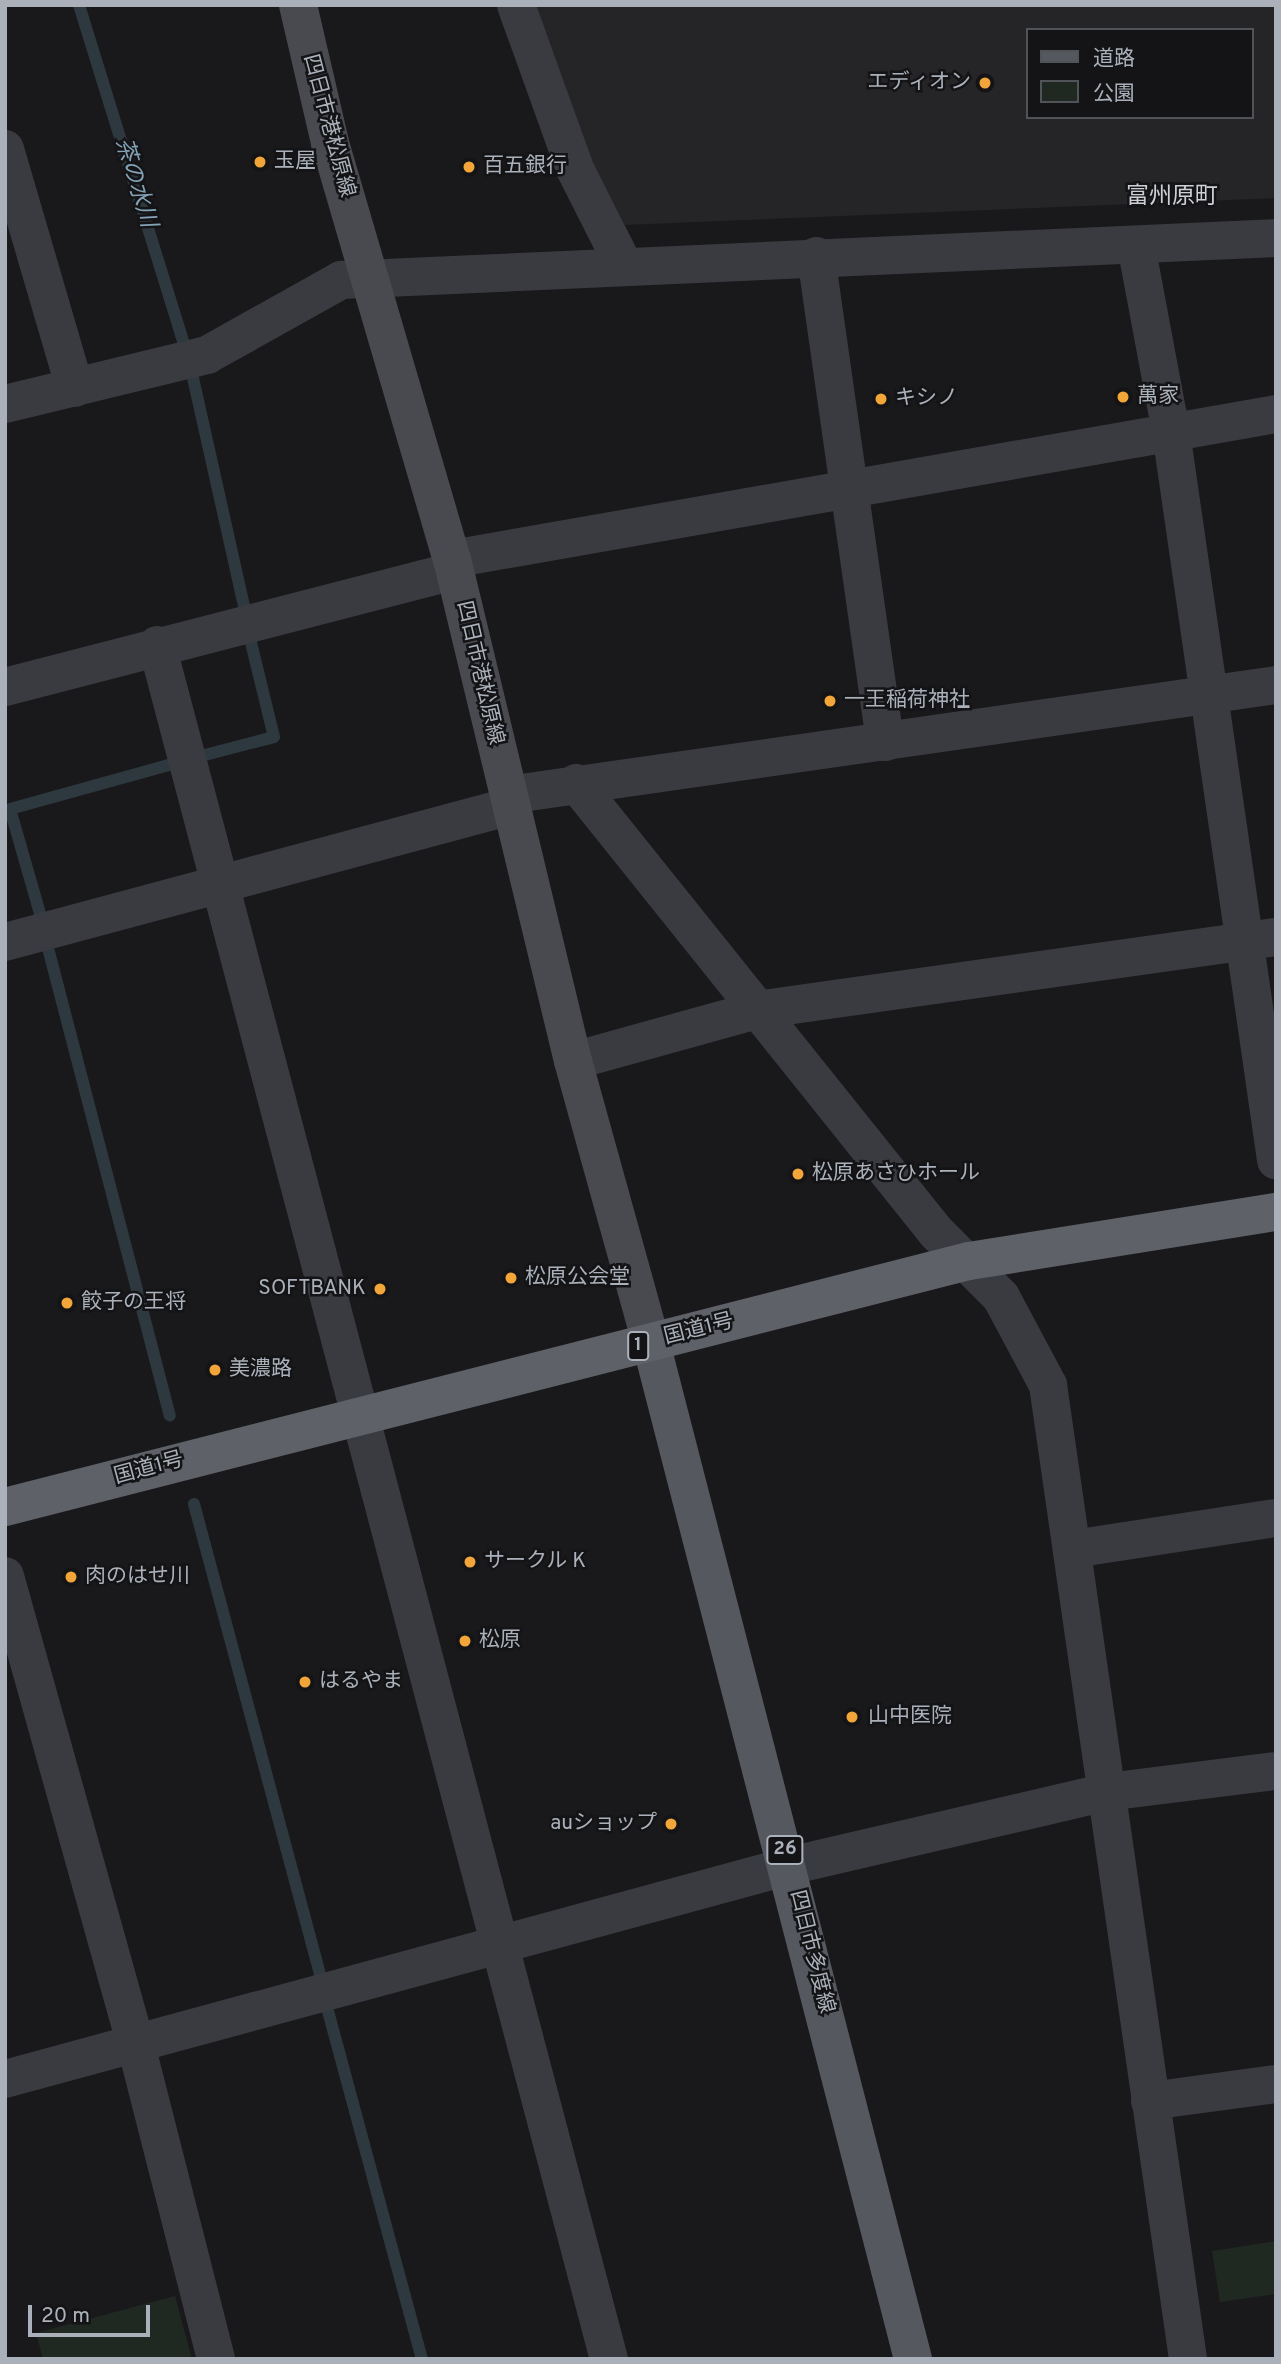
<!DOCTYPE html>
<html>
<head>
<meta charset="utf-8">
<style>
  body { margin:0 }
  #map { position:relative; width:1281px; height:2364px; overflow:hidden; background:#19191b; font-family:Overpass,"Noto Sans JP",sans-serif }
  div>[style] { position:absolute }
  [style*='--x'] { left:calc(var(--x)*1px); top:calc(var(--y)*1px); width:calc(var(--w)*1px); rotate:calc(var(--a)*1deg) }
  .built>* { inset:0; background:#252528 }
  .green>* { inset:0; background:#202921 }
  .stream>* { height:12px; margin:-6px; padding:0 6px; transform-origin:6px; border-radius:6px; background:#2e393f }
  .minor>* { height:38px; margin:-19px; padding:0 19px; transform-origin:19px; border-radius:19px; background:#3a3b40 }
  .secondary>* { height:38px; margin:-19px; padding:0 19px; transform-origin:19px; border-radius:19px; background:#484a50 }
  .primary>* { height:38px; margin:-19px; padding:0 19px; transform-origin:19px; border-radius:19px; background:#56585f }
  .trunk>* { height:38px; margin:-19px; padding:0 19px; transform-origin:19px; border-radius:19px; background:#5e6168 }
  .dots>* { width:19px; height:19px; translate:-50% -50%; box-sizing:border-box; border:4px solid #141416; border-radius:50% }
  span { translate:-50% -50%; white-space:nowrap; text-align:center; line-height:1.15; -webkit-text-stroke:5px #141416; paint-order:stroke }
  .shield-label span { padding:2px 5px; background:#141416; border:2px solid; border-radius:5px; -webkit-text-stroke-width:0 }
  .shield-label { font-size:19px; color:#abb1ba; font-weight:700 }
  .poi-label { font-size:21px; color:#abb1ba }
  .right { translate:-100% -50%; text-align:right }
  .left { translate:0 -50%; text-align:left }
  .street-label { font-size:21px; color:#abb1ba }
  .water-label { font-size:23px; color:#83a2b5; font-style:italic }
  .neighbourhood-label { font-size:23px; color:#ccd0d6 }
  .frame { position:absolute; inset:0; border:7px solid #abb1ba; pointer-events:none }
  .legend { position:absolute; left:1026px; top:28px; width:228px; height:91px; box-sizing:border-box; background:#141416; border:2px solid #505358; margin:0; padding:9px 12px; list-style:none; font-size:21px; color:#abb1ba }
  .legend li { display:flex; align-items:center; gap:14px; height:35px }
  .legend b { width:35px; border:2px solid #505358 }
  .scale { position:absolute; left:28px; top:2305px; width:122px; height:32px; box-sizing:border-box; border:4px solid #abb1ba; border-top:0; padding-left:9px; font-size:21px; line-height:24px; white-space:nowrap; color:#abb1ba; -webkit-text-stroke:5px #141416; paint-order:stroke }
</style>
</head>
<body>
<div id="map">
  <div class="built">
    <i style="clip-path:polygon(evenodd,534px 5px,1276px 5px,1276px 198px,625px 225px,593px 165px,534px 5px,1027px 30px,1251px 30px,1251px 117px,1027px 117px,1027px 30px)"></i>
  </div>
  <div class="green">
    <i style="clip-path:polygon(1276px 2241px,1276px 2294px,1220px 2302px,1212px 2251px)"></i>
    <i style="clip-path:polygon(175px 2296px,192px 2359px,43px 2359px,36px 2333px)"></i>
  </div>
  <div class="stream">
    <i style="--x:79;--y:5;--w:372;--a:72.8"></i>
    <i style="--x:189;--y:360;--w:253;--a:77.4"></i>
    <i style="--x:201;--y:756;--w:75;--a:-14.6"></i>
    <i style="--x:274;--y:737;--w:97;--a:-103.7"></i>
    <i style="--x:41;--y:917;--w:112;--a:-106"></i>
    <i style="--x:10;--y:809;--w:165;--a:-15.5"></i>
    <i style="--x:48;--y:948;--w:483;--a:75.4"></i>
    <i style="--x:194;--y:1504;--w:490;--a:75"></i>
    <i style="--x:328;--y:2011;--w:360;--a:74.9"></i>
  </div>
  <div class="minor">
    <i style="--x:516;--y:5;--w:174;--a:70.2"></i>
    <i style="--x:575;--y:169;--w:106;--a:63.2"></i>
    <i style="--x:5;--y:149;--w:249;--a:73.7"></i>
    <i style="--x:1136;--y:245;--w:190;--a:79.4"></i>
    <i style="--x:1171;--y:432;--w:736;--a:81.79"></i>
    <i style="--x:816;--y:256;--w:491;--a:81.9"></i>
    <i style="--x:5;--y:404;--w:208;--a:-13.6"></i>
    <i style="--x:207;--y:355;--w:154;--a:-29.2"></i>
    <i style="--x:341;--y:280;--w:936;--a:-2.57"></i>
    <i style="--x:452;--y:559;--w:837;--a:-9.98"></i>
    <i style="--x:157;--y:645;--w:1773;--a:75.23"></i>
    <i style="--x:5;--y:687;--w:465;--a:-14.5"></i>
    <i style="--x:576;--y:783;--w:576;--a:51.28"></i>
    <i style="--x:936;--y:1232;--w:92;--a:45"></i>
    <i style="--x:1001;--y:1297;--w:100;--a:61.9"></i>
    <i style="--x:1048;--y:1385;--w:984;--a:81.82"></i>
    <i style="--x:508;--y:795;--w:776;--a:-8.15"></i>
    <i style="--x:5;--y:942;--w:524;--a:-15.04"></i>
    <i style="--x:573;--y:1061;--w:191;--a:-15.5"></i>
    <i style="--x:757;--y:1010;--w:524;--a:-8.01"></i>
    <i style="--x:1073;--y:1549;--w:205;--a:-8.7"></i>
    <i style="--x:5;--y:1576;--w:487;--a:74.4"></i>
    <i style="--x:136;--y:2045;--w:324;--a:75.7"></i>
    <i style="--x:5;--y:2079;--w:812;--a:-15.2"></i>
    <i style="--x:789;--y:1866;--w:326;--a:-13.1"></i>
    <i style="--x:1107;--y:1792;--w:170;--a:-7.1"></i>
    <i style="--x:1150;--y:2101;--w:127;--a:-7.7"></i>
  </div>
  <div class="secondary">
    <i style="--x:298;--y:5;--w:142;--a:76.9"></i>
    <i style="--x:330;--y:143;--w:434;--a:73.7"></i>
    <i style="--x:452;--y:559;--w:516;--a:76.45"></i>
    <i style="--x:573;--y:1061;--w:293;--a:74.5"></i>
  </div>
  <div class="primary">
    <i style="--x:651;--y:1343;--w:1049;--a:75.54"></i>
  </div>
  <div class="trunk">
    <i style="--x:5;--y:1507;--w:995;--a:-14.32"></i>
    <i style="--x:969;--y:1261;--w:311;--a:-9.1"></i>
  </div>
  <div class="dots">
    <i style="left:985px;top:83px;background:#f2a539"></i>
    <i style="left:260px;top:162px;background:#f2a539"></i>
    <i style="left:469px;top:167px;background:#f2a539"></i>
    <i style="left:1123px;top:397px;background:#f2a539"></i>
    <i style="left:881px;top:399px;background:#f2a539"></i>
    <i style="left:830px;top:701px;background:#f2a539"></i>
    <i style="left:798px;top:1174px;background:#f2a539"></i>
    <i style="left:511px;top:1278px;background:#f2a539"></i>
    <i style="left:380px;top:1289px;background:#f2a539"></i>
    <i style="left:67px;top:1303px;background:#f2a539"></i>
    <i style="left:215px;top:1370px;background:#f2a539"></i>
    <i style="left:470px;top:1562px;background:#f2a539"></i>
    <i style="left:71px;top:1577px;background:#f2a539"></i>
    <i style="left:465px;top:1641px;background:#f2a539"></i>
    <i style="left:305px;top:1682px;background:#f2a539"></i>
    <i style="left:852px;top:1717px;background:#f2a539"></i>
    <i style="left:671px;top:1824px;background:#f2a539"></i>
  </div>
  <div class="shield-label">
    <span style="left:638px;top:1346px">1</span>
    <span style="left:785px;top:1850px">26</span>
  </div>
  <div class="poi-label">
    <span class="right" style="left:971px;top:83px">エディオン</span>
    <span class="left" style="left:274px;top:162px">玉屋</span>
    <span class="left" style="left:483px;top:167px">百五銀行</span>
    <span class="left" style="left:1137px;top:397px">萬家</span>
    <span class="left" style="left:895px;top:399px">キシノ</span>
    <span class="left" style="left:844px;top:701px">一王稲荷神社</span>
    <span class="left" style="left:812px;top:1174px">松原あさひホール</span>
    <span class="left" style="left:525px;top:1278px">松原公会堂</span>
    <span class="right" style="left:366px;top:1289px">SOFTBANK</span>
    <span class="left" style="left:81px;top:1303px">餃子の王将</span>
    <span class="left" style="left:229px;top:1370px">美濃路</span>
    <span class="left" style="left:484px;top:1562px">サークル K</span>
    <span class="left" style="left:85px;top:1577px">肉のはせ川</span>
    <span class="left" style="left:479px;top:1641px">松原</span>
    <span class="left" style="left:319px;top:1682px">はるやま</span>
    <span class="left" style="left:868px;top:1717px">山中医院</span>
    <span class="right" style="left:657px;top:1824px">auショップ</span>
  </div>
  <div class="street-label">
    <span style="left:328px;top:126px;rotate:75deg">四日市港松原線</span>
    <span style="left:479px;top:673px;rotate:77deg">四日市港松原線</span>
    <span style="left:699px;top:1330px;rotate:-14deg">国道1号</span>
    <span style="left:149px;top:1469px;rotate:-15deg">国道1号</span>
    <span style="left:811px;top:1952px;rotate:76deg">四日市多度線</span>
  </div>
  <div class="water-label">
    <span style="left:134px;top:183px;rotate:73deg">茶の水川</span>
  </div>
  <div class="neighbourhood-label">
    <span style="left:1172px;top:198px">富州原町</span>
  </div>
  <div class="frame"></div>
  <ul class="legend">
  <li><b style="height:9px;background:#56585f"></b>道路</li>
  <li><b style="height:19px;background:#202921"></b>公園</li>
  </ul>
  <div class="scale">20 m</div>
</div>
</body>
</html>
